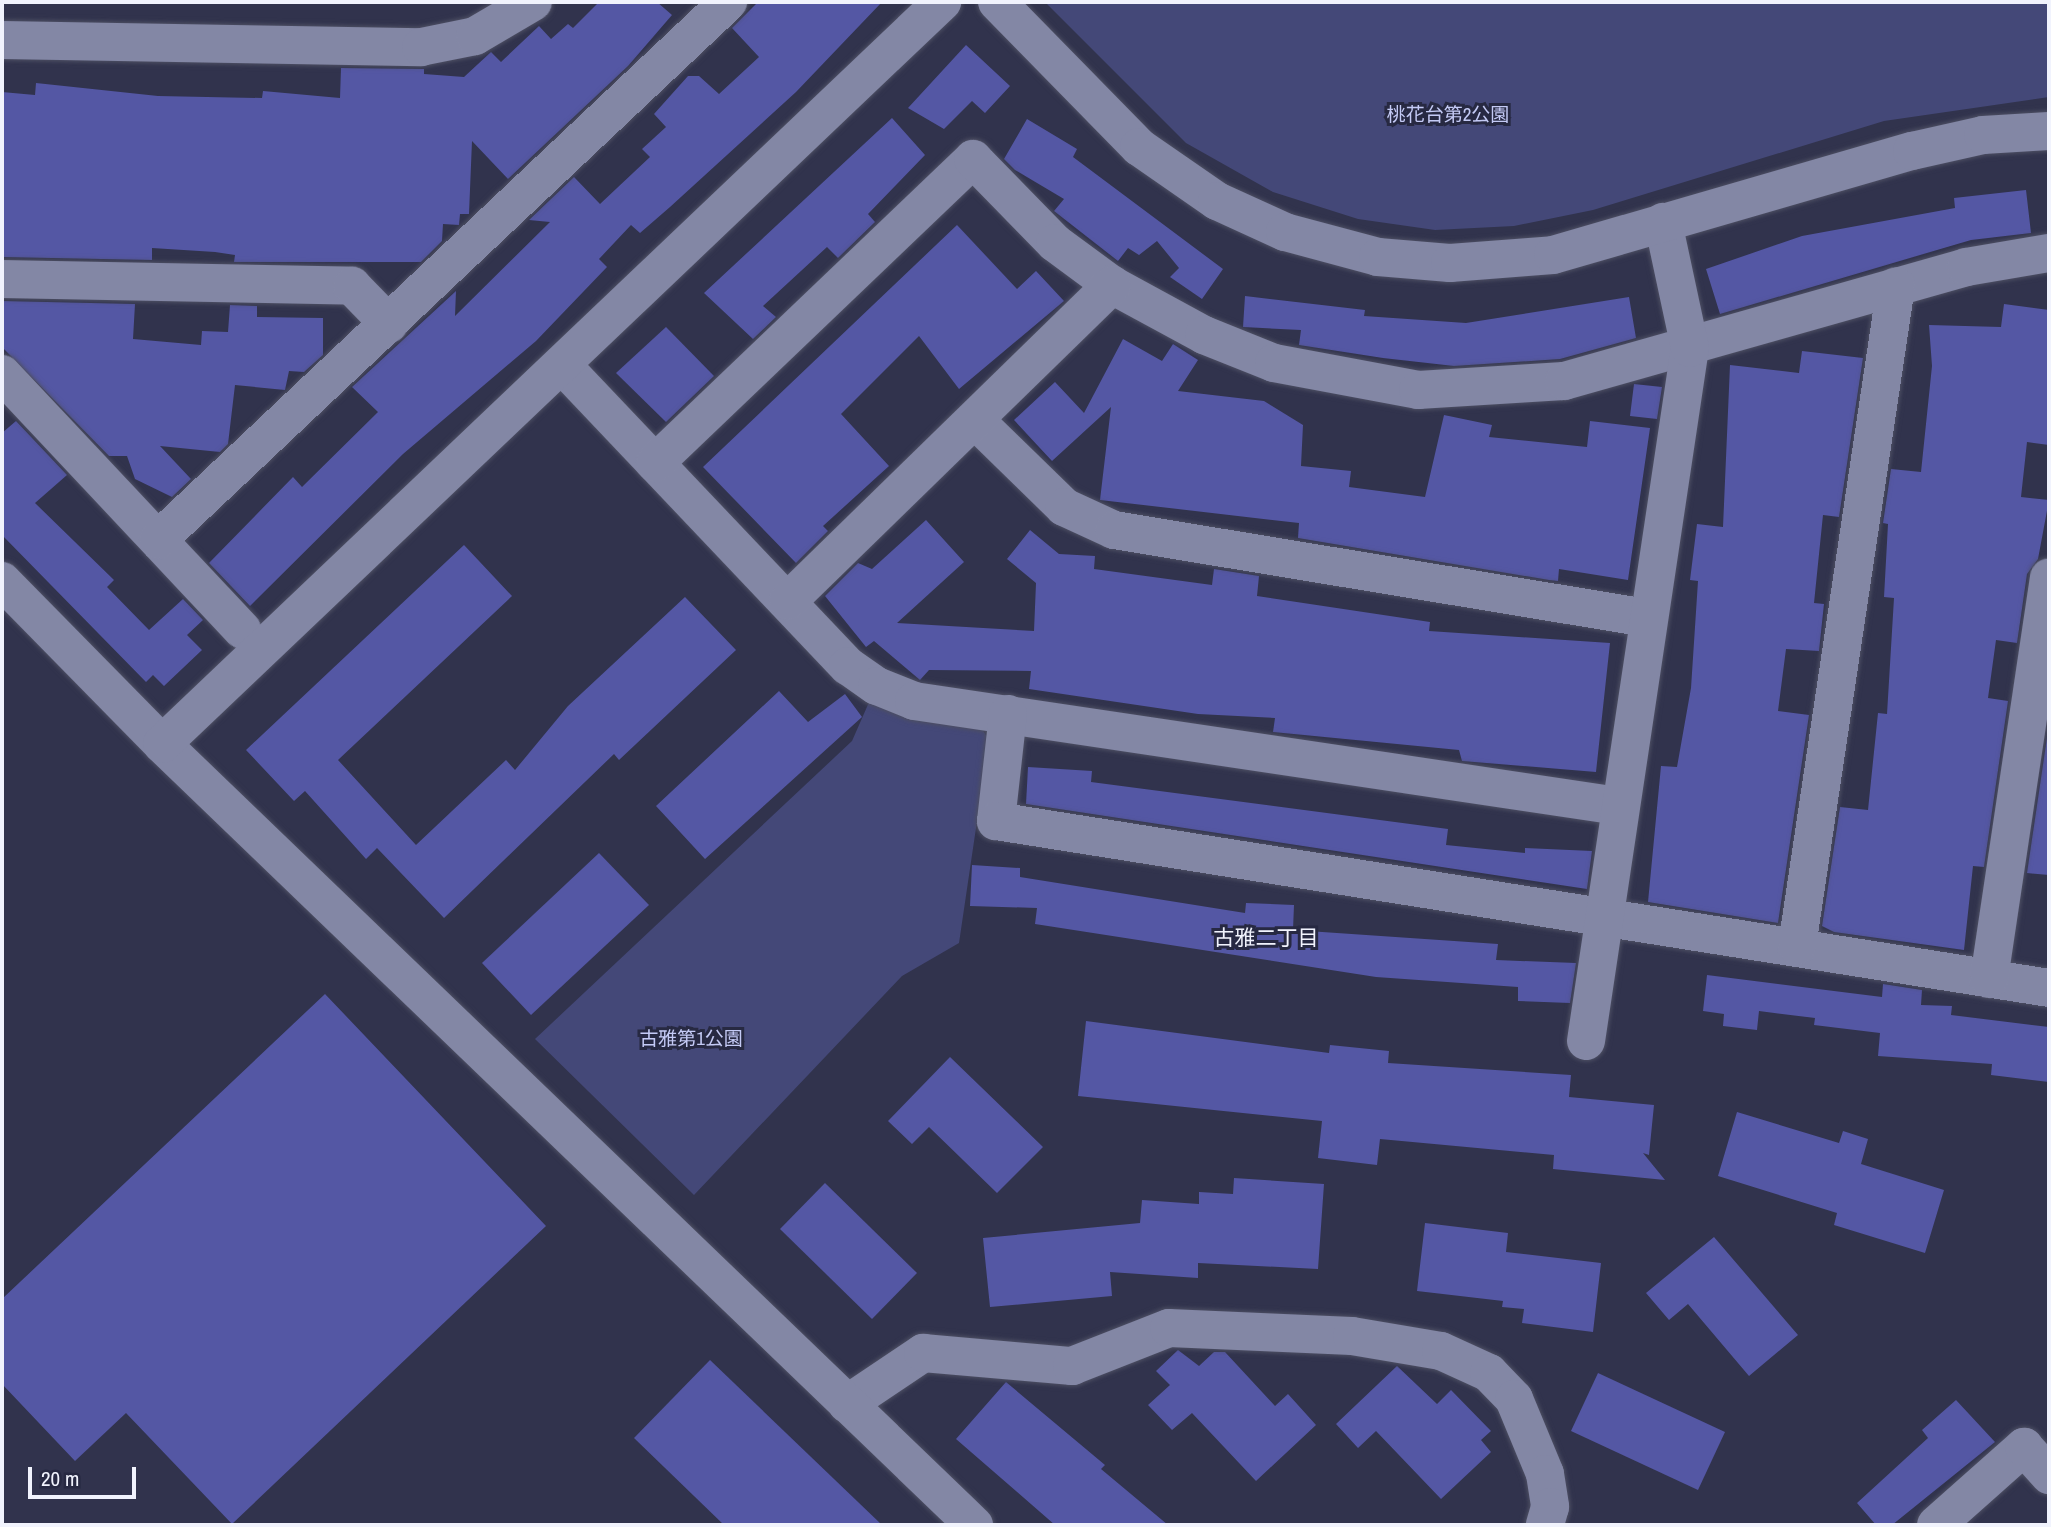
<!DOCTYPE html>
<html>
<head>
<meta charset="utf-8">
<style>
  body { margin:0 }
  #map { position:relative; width:2051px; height:1527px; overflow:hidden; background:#31334d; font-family:"Archivo Narrow","Noto Sans JP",sans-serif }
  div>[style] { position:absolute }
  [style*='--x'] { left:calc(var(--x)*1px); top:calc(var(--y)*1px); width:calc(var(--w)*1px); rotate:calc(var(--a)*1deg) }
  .green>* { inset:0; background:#444878 }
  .building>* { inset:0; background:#5457a4 }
  .roads { filter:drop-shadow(0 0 2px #4d4f63) drop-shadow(0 0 2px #4d4f63) }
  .minor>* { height:38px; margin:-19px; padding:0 19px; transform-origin:19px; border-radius:19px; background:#8387a5 }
  .tertiary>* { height:38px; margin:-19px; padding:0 19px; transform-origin:19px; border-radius:19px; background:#8387a5 }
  span { translate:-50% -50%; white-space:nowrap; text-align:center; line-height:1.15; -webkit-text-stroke:6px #272942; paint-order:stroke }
  .park-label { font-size:19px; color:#c4caf5 }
  .neighbourhood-label { font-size:21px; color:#f1f3fd }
  .frame { position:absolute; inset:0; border:4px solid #f1f3fd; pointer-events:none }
  .scale { position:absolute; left:28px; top:1467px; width:108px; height:32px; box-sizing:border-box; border:4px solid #f1f3fd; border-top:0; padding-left:9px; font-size:21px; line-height:24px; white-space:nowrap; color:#f1f3fd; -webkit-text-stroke:5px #272942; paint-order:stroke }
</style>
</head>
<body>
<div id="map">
  <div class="green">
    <i style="clip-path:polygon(1045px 2px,2049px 2px,2049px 97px,1884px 121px,1593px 210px,1514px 226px,1435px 230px,1358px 219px,1273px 192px,1186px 143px)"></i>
    <i style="clip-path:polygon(870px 700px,980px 726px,989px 740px,959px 943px,902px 976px,694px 1195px,535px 1039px,852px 741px)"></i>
  </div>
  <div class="building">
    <i style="clip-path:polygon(599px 2px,657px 2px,672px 15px,628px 66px,508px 179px,472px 141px,469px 214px,460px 214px,459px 225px,443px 224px,442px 241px,421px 262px,234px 262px,235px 255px,215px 252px,152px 248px,152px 260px,2px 257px,2px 92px,35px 95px,36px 83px,158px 96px,262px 98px,263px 91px,340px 98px,341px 68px,424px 69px,424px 74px,464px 77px,491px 52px,501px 62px,539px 26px,551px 39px,568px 24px,573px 28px)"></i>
    <i style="clip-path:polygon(758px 2px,882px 2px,796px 92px,670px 207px,640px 233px,631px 225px,599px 259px,607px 267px,536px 341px,403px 454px,250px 606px,209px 563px,293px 477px,302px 487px,378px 412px,352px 387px,456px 291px,455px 316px,550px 222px,529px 220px,574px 177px,600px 204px,650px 157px,642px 149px,666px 127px,654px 114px,688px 76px,699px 76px,719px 94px,759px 57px,732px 28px)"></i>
    <i style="clip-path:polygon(966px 45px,1010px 86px,985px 113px,972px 101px,944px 129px,908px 108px)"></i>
    <i style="clip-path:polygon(892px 118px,925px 155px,868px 214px,875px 222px,838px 258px,827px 247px,763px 306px,776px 317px,753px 339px,704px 293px)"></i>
    <i style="clip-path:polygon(1027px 119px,1077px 149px,1073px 157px,1223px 269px,1202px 299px,1170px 277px,1179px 268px,1157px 241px,1139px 255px,1128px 248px,1118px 261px,1054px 211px,1064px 199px,1015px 170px,1004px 159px)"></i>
    <i style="clip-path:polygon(2026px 190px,2031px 233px,1971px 240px,1720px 314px,1706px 269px,1802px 236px,1955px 208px,1954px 198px)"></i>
    <i style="clip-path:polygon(957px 225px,1017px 289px,1036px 271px,1064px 301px,959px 389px,919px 336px,841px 414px,889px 466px,823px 526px,828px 531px,796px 563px,703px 467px)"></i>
    <i style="clip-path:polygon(1245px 296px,1365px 310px,1364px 316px,1466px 323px,1629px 297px,1636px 338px,1560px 359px,1454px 366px,1383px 358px,1299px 345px,1301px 330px,1243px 327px)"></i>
    <i style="clip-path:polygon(2px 301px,135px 304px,133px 339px,201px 345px,202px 331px,228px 332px,230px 305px,257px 306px,257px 317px,323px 318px,323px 355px,304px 372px,289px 371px,285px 390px,235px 385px,228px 444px,220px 452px,160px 446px,191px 479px,172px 497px,135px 479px,127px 456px,109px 456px,3px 348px)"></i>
    <i style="clip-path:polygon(2004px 304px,2049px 310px,2049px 445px,2027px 442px,2021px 497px,2049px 500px,2038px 559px,2027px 574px,2017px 643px,1996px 640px,1988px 698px,2008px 701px,1984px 867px,1973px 866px,1964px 950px,1834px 932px,1822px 926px,1840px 807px,1868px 810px,1878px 713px,1887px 714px,1894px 598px,1884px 597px,1888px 524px,1883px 523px,1891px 469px,1921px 472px,1932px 366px,1929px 325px,2001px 327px)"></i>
    <i style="clip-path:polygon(666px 327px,714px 376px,666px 422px,616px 373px)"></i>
    <i style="clip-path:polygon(1123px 339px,1162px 361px,1173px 344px,1198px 360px,1178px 391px,1264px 401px,1303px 425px,1301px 466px,1351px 471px,1349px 487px,1425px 497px,1444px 415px,1492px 425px,1489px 437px,1587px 447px,1590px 421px,1650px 428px,1628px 580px,1559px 569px,1558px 581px,1549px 580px,1298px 538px,1299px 523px,1100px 500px,1111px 407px,1052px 461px,1014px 420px,1055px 382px,1084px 413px)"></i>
    <i style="clip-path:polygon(1802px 351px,1863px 358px,1839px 517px,1823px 515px,1814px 603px,1824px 604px,1819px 651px,1786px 649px,1778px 711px,1809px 715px,1778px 923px,1648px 902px,1661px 766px,1677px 767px,1691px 688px,1698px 581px,1690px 580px,1697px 524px,1723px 527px,1730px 365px,1799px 373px)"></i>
    <i style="clip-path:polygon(1634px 384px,1662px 387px,1657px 419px,1630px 416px)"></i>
    <i style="clip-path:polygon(16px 421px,67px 475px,35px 503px,114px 580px,107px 587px,149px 630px,183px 599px,203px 620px,187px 635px,202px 650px,164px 686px,153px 675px,146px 682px,2px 535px,2px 433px)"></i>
    <i style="clip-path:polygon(926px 520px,964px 562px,897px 623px,1034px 631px,1036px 583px,1007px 559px,1030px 530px,1059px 554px,1095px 556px,1094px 569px,1212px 585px,1214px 569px,1259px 576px,1257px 596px,1430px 622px,1429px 631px,1610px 643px,1596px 772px,1462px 761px,1459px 750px,1273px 732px,1275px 718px,1198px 714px,1029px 689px,1031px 671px,929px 670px,920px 680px,874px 641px,866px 647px,825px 596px,858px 563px,872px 569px)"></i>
    <i style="clip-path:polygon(464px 545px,512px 596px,338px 760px,416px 845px,506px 760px,515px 770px,568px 706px,685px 597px,736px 650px,619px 760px,614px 754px,444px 918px,377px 848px,366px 859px,305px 791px,294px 801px,246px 750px)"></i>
    <i style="clip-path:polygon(779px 691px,808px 722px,845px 694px,862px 717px,705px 859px,656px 806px)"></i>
    <i style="clip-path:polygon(2049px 724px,2049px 875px,2027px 873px)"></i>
    <i style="clip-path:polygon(1028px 767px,1092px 771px,1091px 782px,1448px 829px,1446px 845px,1525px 853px,1525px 848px,1592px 851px,1587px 889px,1026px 804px)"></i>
    <i style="clip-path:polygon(599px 853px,649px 905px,531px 1015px,482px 963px)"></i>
    <i style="clip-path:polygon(972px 865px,1020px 868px,1020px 877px,1245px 913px,1246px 903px,1294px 905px,1293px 930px,1498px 944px,1496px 960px,1576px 963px,1570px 1003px,1518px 1001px,1518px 987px,1376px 977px,1035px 924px,1037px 908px,970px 906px)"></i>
    <i style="clip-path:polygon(1707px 975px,1882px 997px,1883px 984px,1922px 990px,1921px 1005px,1952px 1006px,1951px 1015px,2049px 1027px,2049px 1082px,1991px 1075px,1992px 1064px,1878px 1056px,1880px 1033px,1814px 1025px,1815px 1018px,1759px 1011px,1757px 1030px,1723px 1026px,1724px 1014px,1703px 1011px)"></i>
    <i style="clip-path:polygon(325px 994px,546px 1226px,232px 1524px,126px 1413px,75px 1461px,2px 1384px,2px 1299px)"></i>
    <i style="clip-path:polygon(1086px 1021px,1329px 1053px,1330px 1045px,1389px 1051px,1388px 1063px,1571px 1075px,1569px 1097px,1654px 1105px,1649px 1155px,1643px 1153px,1665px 1180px,1553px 1169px,1554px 1155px,1380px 1139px,1377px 1165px,1318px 1158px,1322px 1121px,1078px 1096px)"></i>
    <i style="clip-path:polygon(950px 1057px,1043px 1147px,997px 1193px,929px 1127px,912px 1144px,888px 1121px)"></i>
    <i style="clip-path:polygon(1737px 1112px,1839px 1143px,1843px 1131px,1868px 1139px,1861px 1164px,1944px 1190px,1925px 1253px,1834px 1225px,1837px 1213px,1718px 1176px)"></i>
    <i style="clip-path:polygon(1234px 1178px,1324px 1184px,1318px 1269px,1198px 1263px,1198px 1278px,1110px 1272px,1112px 1296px,990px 1307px,983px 1238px,1140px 1223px,1142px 1200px,1199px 1204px,1199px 1192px,1233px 1194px)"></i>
    <i style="clip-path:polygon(825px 1183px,917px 1273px,872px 1319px,780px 1229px)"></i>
    <i style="clip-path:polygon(1425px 1223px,1508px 1233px,1506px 1252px,1601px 1263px,1593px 1332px,1522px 1323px,1524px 1309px,1502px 1307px,1503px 1301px,1417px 1291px)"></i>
    <i style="clip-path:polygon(1714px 1237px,1798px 1335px,1749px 1376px,1688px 1304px,1669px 1320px,1646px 1293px)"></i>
    <i style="clip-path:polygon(1178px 1350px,1199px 1366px,1214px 1352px,1225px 1352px,1275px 1406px,1288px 1394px,1316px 1425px,1256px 1481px,1192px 1413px,1172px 1430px,1148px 1405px,1170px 1385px,1156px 1371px)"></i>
    <i style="clip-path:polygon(710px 1360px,882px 1525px,724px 1525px,634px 1438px)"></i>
    <i style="clip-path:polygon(1397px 1366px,1437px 1404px,1451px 1390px,1491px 1431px,1481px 1440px,1491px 1452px,1441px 1499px,1376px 1431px,1358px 1448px,1336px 1424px)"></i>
    <i style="clip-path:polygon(1598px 1373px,1725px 1432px,1698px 1490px,1571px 1431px)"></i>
    <i style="clip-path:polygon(1006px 1382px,1105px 1465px,1101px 1469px,1168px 1525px,1055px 1525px,956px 1439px)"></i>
    <i style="clip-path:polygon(1956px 1400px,1995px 1442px,1892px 1525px,1876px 1525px,1857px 1503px,1928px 1438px,1922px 1430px)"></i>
  </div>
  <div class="roads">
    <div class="minor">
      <i style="--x:2;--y:40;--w:419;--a:1"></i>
      <i style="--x:421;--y:47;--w:55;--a:-11.5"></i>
      <i style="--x:475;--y:36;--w:67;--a:-30.4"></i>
      <i style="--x:2;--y:279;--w:350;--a:1.1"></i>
      <i style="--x:352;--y:286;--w:53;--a:45.8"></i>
      <i style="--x:563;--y:366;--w:414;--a:46.5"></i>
      <i style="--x:848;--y:666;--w:35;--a:35"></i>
      <i style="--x:877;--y:686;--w:40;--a:22"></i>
      <i style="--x:914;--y:701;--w:712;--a:8.48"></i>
      <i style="--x:2;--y:374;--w:351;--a:46.8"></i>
      <i style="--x:977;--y:422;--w:122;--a:44.3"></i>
      <i style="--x:1064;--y:507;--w:55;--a:24.7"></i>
      <i style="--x:1114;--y:530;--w:540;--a:9.38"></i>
      <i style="--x:655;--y:463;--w:440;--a:-43.7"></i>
      <i style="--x:973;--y:159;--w:117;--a:45.7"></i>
      <i style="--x:1055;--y:243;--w:71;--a:36.4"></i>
      <i style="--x:1112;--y:285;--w:105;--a:28.5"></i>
      <i style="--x:1204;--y:335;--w:75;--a:21.8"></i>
      <i style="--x:1274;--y:363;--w:147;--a:10.6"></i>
      <i style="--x:1418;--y:390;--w:146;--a:-3.5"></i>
      <i style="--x:1564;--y:381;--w:418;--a:-15.8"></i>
      <i style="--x:1966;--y:267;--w:84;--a:-9.6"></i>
      <i style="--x:158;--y:540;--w:784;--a:-43.35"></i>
      <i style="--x:788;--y:601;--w:453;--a:-44.3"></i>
      <i style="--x:1008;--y:714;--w:108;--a:96.4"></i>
      <i style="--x:996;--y:821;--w:1066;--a:9.01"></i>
      <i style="--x:1797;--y:946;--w:667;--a:-81.47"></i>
      <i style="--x:1989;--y:979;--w:406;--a:-81.5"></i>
      <i style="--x:1586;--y:1041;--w:701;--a:-81.47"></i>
      <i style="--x:1690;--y:348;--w:129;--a:-102.1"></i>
      <i style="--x:847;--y:1404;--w:92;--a:-33.9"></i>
      <i style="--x:923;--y:1353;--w:150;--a:5"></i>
      <i style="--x:1072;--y:1366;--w:104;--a:-21.4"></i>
      <i style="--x:1169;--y:1328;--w:183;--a:2.5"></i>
      <i style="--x:1352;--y:1336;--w:90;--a:9.6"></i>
      <i style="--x:1441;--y:1351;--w:53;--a:24.6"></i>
      <i style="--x:1489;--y:1373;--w:36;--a:46"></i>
      <i style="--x:1514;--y:1399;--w:81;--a:67.5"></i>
      <i style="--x:1545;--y:1474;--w:33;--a:81"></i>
      <i style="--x:1550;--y:1507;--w:19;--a:106"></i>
      <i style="--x:1936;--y:1525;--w:118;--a:-41.6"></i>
      <i style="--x:2024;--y:1447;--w:38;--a:48"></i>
    </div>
    <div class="tertiary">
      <i style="--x:997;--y:2;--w:203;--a:45.6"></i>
      <i style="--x:1139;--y:147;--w:95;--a:34.7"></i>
      <i style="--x:1217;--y:201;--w:75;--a:24.5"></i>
      <i style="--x:1285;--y:232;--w:96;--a:15"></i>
      <i style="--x:1378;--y:257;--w:72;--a:4.8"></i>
      <i style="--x:1450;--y:263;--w:103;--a:-4.4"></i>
      <i style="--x:1553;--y:255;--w:374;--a:-16.2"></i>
      <i style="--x:1912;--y:151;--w:73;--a:-12.7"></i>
      <i style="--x:1983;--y:135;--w:66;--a:-3.5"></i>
      <i style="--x:2;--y:581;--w:228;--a:45.5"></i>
      <i style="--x:162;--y:744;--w:1127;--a:43.89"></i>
      <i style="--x:162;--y:744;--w:1077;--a:-43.57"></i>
    </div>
  </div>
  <div class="park-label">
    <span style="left:1448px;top:115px">桃花台第2公園</span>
    <span style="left:691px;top:1039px">古雅第1公園</span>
  </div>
  <div class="neighbourhood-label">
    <span style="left:1266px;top:938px">古雅二丁目</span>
  </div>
  <div class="frame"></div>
  <div class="scale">20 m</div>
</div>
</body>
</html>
